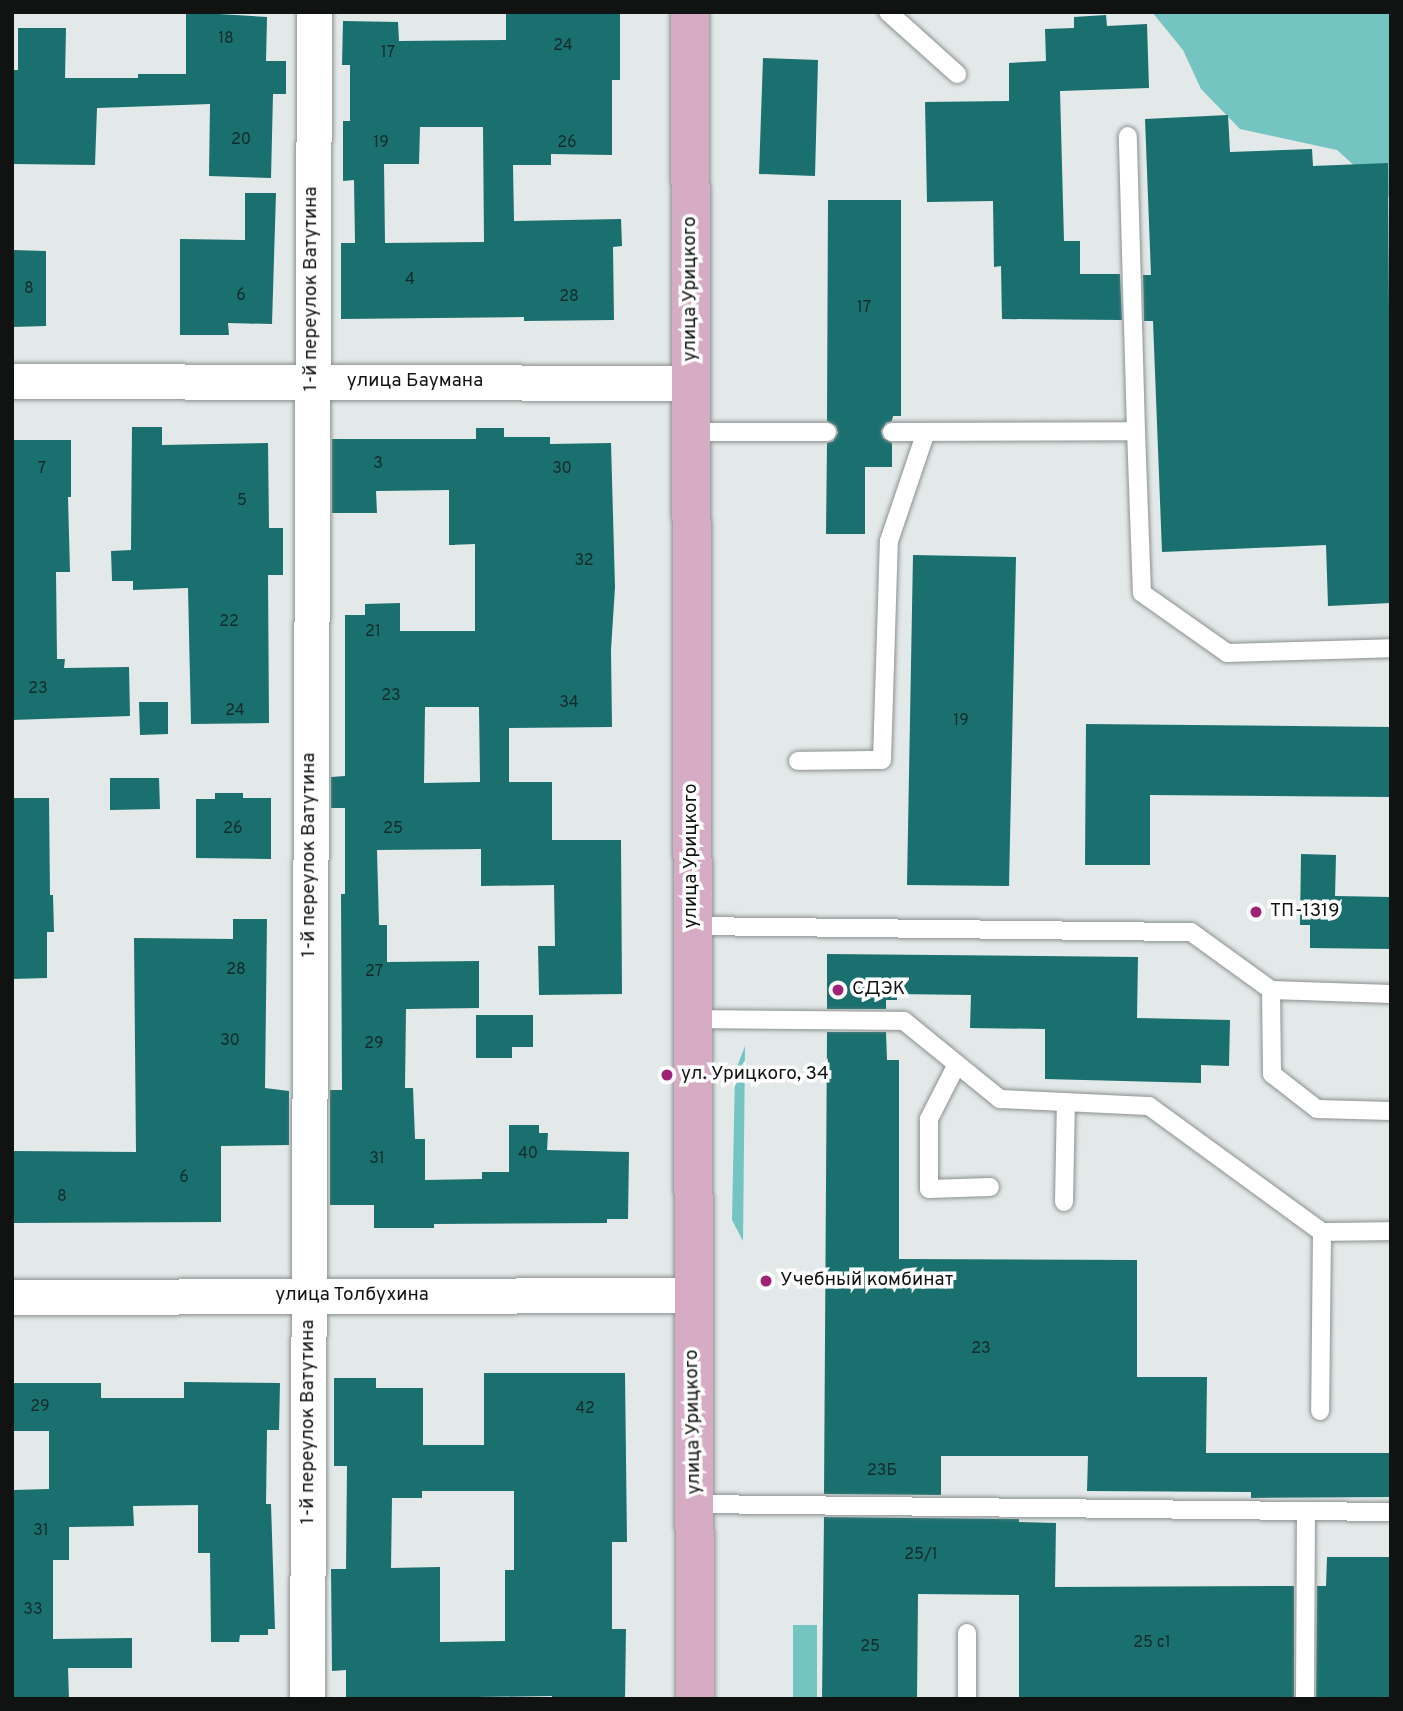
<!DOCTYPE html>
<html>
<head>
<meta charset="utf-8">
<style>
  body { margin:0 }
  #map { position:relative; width:1403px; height:1711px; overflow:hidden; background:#e3e8e8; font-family:Overpass,sans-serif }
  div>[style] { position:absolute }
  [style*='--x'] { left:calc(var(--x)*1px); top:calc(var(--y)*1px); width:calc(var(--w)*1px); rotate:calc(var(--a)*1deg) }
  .green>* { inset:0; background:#74c4c2 }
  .building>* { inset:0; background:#1a6f6f }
  .roads { filter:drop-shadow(0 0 2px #8b908f) drop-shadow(0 0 2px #8b908f) }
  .lane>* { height:18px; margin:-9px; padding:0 9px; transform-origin:9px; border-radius:9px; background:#fff }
  .street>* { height:35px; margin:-17.5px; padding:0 17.5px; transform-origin:17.5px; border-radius:17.5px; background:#fff }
  .primary>* { height:38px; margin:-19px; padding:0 19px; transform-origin:19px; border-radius:19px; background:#d6abc4 }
  .dots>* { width:19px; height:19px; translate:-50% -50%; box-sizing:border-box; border:4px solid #fff; border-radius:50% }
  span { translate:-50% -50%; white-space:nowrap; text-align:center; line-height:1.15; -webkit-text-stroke:7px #fff; paint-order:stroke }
  .number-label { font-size:16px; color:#132a2a }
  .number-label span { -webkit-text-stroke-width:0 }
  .street-label { font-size:19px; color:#111313 }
  .poi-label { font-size:19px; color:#111313 }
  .left { translate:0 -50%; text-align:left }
  .frame { position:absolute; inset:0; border:14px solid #111313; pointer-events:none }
</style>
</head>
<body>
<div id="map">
  <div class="green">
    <i style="clip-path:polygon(1152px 12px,1391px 12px,1391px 199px,1337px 150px,1240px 129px,1201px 89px,1183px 50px)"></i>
    <i style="clip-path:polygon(745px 1046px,743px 1241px,732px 1220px,735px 1072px)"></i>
    <i style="clip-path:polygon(793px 1625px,817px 1625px,817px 1699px,793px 1699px)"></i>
  </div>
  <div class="building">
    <i style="clip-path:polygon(186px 12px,267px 17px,266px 61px,286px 61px,286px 94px,273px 94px,271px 178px,209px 176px,210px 104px,97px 108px,95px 165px,12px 164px,12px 70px,18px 70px,18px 28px,66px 28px,65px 78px,138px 78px,138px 74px,186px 74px)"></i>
    <i style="clip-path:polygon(evenodd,506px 12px,620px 12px,620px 80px,612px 80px,612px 155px,551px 154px,551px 165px,513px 165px,514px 221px,621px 219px,622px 246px,613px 247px,614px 320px,524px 321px,524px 317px,341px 319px,341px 243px,355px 243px,354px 180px,343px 181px,343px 121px,350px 121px,350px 65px,342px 65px,343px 21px,398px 22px,399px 41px,506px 40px,506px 12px,420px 127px,483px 127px,484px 242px,385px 243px,384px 164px,419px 164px,420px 127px)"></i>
    <i style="clip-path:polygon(1106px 15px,1107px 26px,1147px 24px,1149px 88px,1060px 91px,1064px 241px,1080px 241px,1080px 274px,1120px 274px,1122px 320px,1002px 319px,1001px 266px,994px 267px,993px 201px,927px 202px,925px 102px,1009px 101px,1009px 63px,1046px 61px,1045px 29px,1074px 28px,1074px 17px)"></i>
    <i style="clip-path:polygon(763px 58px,818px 60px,815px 176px,759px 174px)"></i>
    <i style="clip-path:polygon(1228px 115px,1230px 152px,1312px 149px,1313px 166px,1388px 163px,1391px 603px,1328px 606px,1326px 545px,1162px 552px,1153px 321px,1144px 321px,1143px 275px,1151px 275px,1145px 119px)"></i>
    <i style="clip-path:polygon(245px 193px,276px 193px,272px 324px,228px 323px,229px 335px,180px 335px,180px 239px,245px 240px)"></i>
    <i style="clip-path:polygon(828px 200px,901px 200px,901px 416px,893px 416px,892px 421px,886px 423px,881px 431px,883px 438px,892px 443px,892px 467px,865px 467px,865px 534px,826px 534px,827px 443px,833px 441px,838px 433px,836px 426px,827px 421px)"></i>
    <i style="clip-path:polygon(12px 250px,46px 251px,46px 326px,12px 327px)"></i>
    <i style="clip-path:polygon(132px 427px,162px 427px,162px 445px,268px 443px,269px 528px,283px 528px,283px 575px,268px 575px,269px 723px,191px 724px,188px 588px,133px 590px,133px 581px,112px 581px,111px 551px,131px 550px)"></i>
    <i style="clip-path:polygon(evenodd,476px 428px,504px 428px,504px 437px,550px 437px,550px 444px,611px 443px,615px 587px,611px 650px,612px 727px,509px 728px,509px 782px,552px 782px,552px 840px,621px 840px,622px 994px,539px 995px,538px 946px,555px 946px,554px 885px,481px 886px,481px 849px,377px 850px,379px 925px,387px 925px,387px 962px,479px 961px,479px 1008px,406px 1009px,405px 1088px,413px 1088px,415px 1139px,425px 1139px,425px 1180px,482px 1179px,482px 1172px,509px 1172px,509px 1125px,539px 1125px,539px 1133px,548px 1133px,547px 1150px,629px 1152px,628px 1219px,607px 1219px,607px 1223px,434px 1224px,434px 1228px,374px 1228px,374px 1205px,330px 1205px,330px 1090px,342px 1090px,341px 894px,345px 894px,345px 808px,331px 808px,331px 777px,345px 776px,345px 615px,365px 615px,365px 604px,400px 603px,400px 631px,475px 631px,475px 544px,449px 545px,449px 490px,376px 491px,377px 513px,332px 513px,332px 439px,476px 439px,476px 428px,425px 707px,479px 707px,480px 782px,424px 783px,425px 707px)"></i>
    <i style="clip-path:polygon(12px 440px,71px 440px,71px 497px,68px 497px,70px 572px,56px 572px,57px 659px,65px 659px,64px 668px,129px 667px,130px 716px,12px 720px)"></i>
    <i style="clip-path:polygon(913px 555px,1016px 557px,1009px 886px,907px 885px)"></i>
    <i style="clip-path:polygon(139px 702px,168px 702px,168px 734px,140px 735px)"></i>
    <i style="clip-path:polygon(1086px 724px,1391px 727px,1391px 797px,1150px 795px,1150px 865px,1085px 865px)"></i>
    <i style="clip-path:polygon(110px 778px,159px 778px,160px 809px,110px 810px)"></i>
    <i style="clip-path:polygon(215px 793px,243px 793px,243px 798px,271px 798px,271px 859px,196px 858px,196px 799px,215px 799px)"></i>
    <i style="clip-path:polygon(12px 798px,49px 798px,50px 895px,53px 895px,54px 932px,47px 932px,47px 978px,12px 979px)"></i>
    <i style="clip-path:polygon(1301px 854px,1336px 855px,1335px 896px,1391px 897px,1391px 949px,1310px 948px,1310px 925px,1300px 925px)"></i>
    <i style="clip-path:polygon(233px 919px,267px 919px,265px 1088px,289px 1091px,289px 1145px,221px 1146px,221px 1222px,12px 1223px,12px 1151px,136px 1152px,134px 938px,233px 939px)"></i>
    <i style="clip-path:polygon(827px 954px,1138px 957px,1137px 1018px,1230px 1020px,1229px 1066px,1201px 1065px,1201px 1083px,1045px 1079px,1045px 1029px,970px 1028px,971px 995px,897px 994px,897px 1000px,886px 1000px,886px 1009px,827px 1009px)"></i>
    <i style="clip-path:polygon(476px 1015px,533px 1015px,533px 1047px,512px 1047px,512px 1058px,476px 1058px)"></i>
    <i style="clip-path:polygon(827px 1032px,886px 1032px,887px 1060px,899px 1060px,899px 1259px,1137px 1260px,1137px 1377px,1207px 1377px,1206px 1453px,1391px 1453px,1391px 1497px,1251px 1498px,1251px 1492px,1087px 1491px,1088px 1456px,941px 1456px,941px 1495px,824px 1494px)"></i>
    <i style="clip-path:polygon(evenodd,484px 1373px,625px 1373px,627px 1542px,612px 1542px,612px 1629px,626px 1629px,625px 1699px,552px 1699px,552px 1696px,346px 1699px,346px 1670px,332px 1671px,331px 1569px,346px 1569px,347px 1466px,334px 1466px,334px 1378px,376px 1378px,376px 1388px,423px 1388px,423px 1445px,484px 1445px,484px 1373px,422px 1491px,514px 1491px,514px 1570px,505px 1570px,505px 1641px,440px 1642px,440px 1567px,391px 1568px,392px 1498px,422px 1498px,422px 1491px)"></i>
    <i style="clip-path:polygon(184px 1382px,280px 1383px,279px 1430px,267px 1430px,266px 1504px,271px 1504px,275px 1629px,268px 1629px,268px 1635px,240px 1635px,239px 1642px,211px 1642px,210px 1553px,198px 1553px,198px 1505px,133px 1506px,134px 1526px,69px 1527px,69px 1560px,53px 1560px,53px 1639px,132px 1638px,132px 1668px,68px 1668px,69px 1699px,12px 1699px,14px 1490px,49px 1489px,49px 1431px,12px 1431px,12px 1383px,101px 1383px,101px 1398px,184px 1398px)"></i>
    <i style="clip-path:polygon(824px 1517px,1019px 1519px,1019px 1522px,1056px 1523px,1055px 1587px,1294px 1586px,1294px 1699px,1019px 1699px,1019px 1595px,918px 1594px,917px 1699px,822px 1699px)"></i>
    <i style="clip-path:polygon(1327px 1557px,1391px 1557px,1391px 1699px,1316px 1699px,1317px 1586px,1326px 1586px)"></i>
  </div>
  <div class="roads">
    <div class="lane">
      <i style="--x:888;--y:12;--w:93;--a:41.9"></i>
      <i style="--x:1136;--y:431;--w:162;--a:87.9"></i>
      <i style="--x:1142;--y:593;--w:104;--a:35.2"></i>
      <i style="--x:1227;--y:653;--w:164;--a:-1.7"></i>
      <i style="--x:691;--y:432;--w:136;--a:0"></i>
      <i style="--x:892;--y:432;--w:244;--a:-0.2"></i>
      <i style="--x:1136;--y:431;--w:295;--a:-91.6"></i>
      <i style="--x:798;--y:761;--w:84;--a:-0.7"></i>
      <i style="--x:882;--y:760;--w:219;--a:-88.2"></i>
      <i style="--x:889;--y:541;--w:115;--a:-71.3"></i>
      <i style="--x:693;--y:926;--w:498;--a:0.7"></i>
      <i style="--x:1191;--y:932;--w:99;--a:35.9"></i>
      <i style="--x:1271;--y:990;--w:120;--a:1.9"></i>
      <i style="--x:1271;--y:990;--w:84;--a:89.3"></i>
      <i style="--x:1272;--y:1074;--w:57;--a:37.9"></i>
      <i style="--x:1317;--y:1109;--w:74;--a:1.5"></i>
      <i style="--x:692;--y:1019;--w:212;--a:0.5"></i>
      <i style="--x:904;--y:1021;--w:124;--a:39.1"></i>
      <i style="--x:1000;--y:1099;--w:149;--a:2.7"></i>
      <i style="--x:1149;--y:1106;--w:214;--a:36.1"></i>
      <i style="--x:1322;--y:1232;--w:179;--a:90.6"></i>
      <i style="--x:957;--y:1064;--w:62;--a:117"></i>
      <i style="--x:929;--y:1119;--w:70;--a:90"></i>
      <i style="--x:929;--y:1189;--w:61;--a:-1.9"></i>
      <i style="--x:1064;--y:1202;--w:100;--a:-88.9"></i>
      <i style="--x:1322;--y:1232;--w:69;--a:-0.8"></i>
      <i style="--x:695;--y:1504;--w:696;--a:0.66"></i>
      <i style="--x:967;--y:1699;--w:66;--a:-90"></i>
      <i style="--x:1305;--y:1699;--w:188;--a:-89.7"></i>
    </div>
    <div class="street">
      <i style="--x:12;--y:381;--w:679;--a:0.17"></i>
      <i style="--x:12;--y:1297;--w:680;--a:-0.17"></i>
      <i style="--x:307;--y:1699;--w:1687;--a:-89.76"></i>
    </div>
    <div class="primary">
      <i style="--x:690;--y:12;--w:1687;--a:89.83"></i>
    </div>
  </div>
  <div class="dots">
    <i style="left:1256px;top:912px;background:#a02276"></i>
    <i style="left:838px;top:990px;background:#a02276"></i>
    <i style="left:667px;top:1075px;background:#a02276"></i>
    <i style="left:766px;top:1281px;background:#a02276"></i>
  </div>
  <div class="number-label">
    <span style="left:226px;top:39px">18</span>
    <span style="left:563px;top:46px">24</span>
    <span style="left:388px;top:53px">17</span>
    <span style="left:241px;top:140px">20</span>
    <span style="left:381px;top:143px">19</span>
    <span style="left:567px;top:143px">26</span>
    <span style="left:410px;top:280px">4</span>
    <span style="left:29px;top:289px">8</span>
    <span style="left:241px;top:296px">6</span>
    <span style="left:569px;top:297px">28</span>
    <span style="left:864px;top:308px">17</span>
    <span style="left:378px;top:464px">3</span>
    <span style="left:42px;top:469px">7</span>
    <span style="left:562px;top:469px">30</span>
    <span style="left:242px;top:501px">5</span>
    <span style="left:584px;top:561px">32</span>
    <span style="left:229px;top:622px">22</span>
    <span style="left:373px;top:632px">21</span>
    <span style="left:38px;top:689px">23</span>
    <span style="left:391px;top:696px">23</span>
    <span style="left:569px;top:703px">34</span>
    <span style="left:235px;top:711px">24</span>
    <span style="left:961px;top:721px">19</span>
    <span style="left:233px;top:829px">26</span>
    <span style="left:393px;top:829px">25</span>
    <span style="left:236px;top:970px">28</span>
    <span style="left:374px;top:972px">27</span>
    <span style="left:230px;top:1041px">30</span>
    <span style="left:374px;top:1044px">29</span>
    <span style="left:528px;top:1154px">40</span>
    <span style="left:377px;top:1159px">31</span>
    <span style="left:184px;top:1178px">6</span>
    <span style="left:62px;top:1197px">8</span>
    <span style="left:981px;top:1349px">23</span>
    <span style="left:40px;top:1407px">29</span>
    <span style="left:585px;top:1409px">42</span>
    <span style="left:882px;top:1471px">23Б</span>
    <span style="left:41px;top:1531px">31</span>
    <span style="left:921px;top:1555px">25/1</span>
    <span style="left:33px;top:1610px">33</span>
    <span style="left:1152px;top:1643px">25 с1</span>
    <span style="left:870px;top:1647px">25</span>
  </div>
  <div class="street-label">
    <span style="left:312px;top:289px;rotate:-90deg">1-й переулок Ватутина</span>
    <span style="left:691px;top:289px;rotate:-90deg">улица Урицкого</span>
    <span style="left:415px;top:382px">улица Баумана</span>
    <span style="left:310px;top:855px;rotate:-90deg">1-й переулок Ватутина</span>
    <span style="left:692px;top:856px;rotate:-90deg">улица Урицкого</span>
    <span style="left:352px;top:1296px">улица Толбухина</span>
    <span style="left:309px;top:1422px;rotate:-90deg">1-й переулок Ватутина</span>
    <span style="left:694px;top:1422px;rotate:-91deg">улица Урицкого</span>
  </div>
  <div class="poi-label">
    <span class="left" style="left:1270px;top:912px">ТП-1319</span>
    <span class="left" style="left:852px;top:990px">СДЭК</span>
    <span class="left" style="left:681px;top:1075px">ул. Урицкого, 34</span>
    <span class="left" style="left:780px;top:1281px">Учебный комбинат</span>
  </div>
  <div class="frame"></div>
</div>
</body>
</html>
